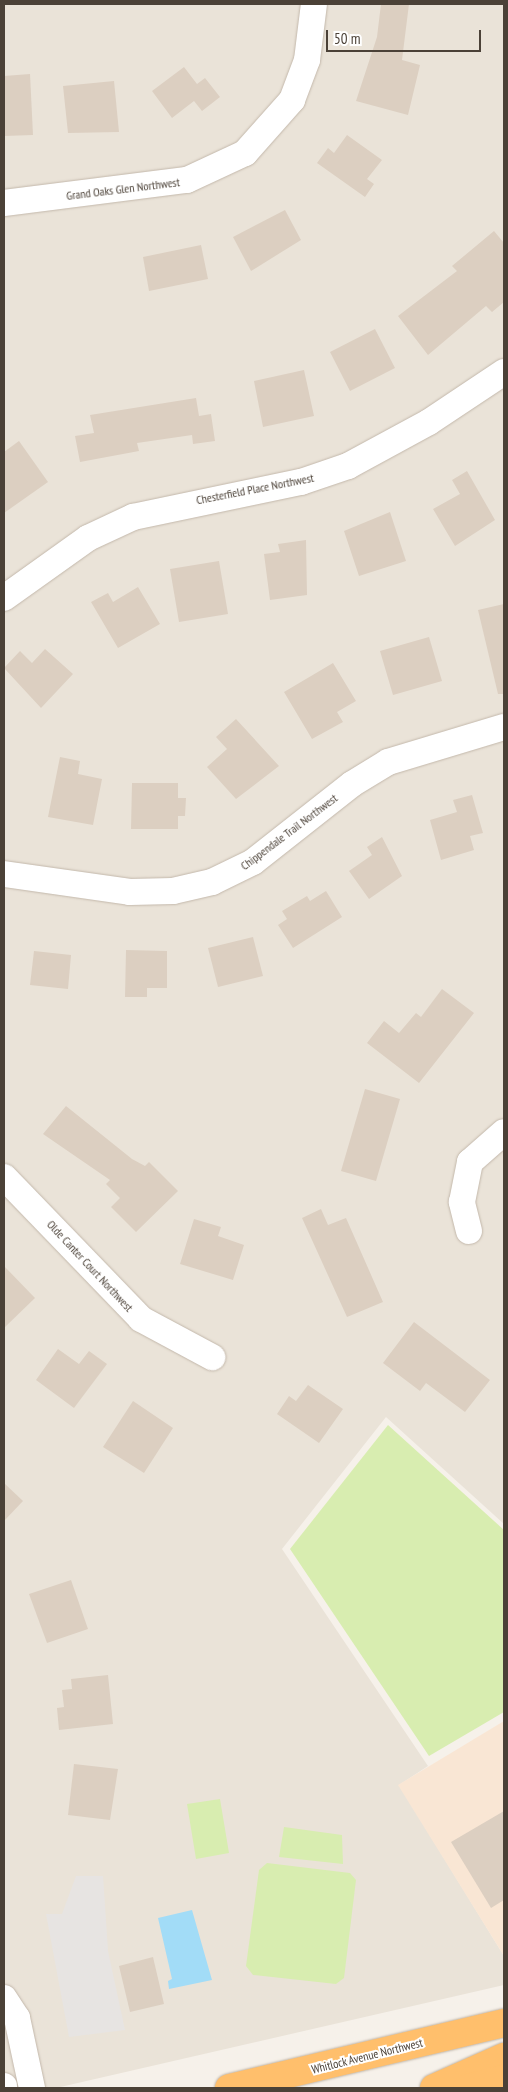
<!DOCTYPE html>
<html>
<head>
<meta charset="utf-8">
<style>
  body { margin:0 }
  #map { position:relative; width:508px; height:2092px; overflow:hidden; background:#f6f1ea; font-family:"PT Sans Narrow",sans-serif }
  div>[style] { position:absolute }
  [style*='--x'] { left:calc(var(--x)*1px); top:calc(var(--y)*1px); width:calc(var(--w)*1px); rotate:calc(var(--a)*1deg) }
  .residential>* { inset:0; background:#eae3d8 }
  .commercial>* { inset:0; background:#f9e6d4 }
  .green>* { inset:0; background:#d8edb0 }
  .parking>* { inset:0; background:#e7e4e2 }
  .water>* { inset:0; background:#a2dcf7 }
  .building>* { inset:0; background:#dccfc1 }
  .roads { filter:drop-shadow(0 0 1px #c3b8ab) drop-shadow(0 0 1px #c3b8ab) }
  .minor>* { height:26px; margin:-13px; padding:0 13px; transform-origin:13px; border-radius:13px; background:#fff }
  .highway>* { height:28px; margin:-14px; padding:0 14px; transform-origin:14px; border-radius:14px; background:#ffbf6c }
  span { translate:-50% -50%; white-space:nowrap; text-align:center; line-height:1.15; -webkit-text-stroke:4px #fff; paint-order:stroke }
  .street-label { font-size:12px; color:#4b4137 }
  .frame { position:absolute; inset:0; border:5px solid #4b4137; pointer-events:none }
  .scale { position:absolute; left:326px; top:30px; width:155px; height:22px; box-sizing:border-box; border:2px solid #4b4137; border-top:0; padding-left:6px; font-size:15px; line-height:18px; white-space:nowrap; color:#4b4137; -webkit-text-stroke:4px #fff; paint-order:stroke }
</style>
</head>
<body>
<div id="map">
  <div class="residential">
    <i style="clip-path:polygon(4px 4px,504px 4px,504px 1524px,386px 1417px,282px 1549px,428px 1766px,399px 1785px,504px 1956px,504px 1985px,56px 2088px,4px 2088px)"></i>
  </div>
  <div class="commercial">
    <i style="clip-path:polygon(504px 1721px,504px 1956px,398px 1785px)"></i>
  </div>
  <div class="green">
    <i style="clip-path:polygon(388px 1425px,504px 1530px,504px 1712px,429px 1756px,290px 1549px)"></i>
    <i style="clip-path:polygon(220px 1799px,229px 1853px,196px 1859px,187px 1804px)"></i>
    <i style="clip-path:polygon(284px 1827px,342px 1835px,343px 1864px,279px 1857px)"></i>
    <i style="clip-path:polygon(267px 1863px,350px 1873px,356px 1880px,344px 1978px,336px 1984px,253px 1975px,246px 1966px,259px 1870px)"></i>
  </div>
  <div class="parking">
    <i style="clip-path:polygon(76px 1876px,103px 1876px,108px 1951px,125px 2030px,69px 2037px,46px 1914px,62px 1914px)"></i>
  </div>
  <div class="water">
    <i style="clip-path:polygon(192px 1910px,212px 1980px,169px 1989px,168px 1981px,172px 1979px,158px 1918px)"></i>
  </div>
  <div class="building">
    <i style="clip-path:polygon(381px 4px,409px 4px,402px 60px,420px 65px,408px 115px,356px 101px,377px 37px)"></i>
    <i style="clip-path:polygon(184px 67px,197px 84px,205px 78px,220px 97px,202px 111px,194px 101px,172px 118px,152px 91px)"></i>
    <i style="clip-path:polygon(30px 74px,33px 135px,4px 136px,4px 76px)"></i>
    <i style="clip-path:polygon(114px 81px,119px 132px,68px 133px,63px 86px)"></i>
    <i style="clip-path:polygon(347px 135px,382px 160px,367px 179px,374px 184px,365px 197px,317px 163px,328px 148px,334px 153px)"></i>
    <i style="clip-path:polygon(285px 210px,301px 240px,251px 271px,233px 237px)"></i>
    <i style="clip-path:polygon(494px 231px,504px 243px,504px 302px,492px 312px,486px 306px,428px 355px,398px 316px,457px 271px,452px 266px)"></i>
    <i style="clip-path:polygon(201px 245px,208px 279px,149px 291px,143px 257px)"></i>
    <i style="clip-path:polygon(375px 329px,395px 368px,350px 391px,330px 352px)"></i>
    <i style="clip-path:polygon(304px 370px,314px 416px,263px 427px,254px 381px)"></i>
    <i style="clip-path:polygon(196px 398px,199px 416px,211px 414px,215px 441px,193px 444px,192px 435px,137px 443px,139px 451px,80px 462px,75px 436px,94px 433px,90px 415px)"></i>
    <i style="clip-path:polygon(19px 441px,48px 482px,4px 513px,4px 452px)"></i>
    <i style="clip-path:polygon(467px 471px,495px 520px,455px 546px,433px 509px,460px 494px,452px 480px)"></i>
    <i style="clip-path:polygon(390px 512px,406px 561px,359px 576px,344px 531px)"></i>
    <i style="clip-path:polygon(306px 540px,307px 595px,270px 600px,264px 554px,280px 552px,278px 544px)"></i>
    <i style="clip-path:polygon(219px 561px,228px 614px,179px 622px,170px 569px)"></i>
    <i style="clip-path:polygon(138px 587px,160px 624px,118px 648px,91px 602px,108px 593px,113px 602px)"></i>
    <i style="clip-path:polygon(504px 604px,504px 694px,498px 694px,478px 610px)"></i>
    <i style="clip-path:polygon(429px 637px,442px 681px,393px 695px,380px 651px)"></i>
    <i style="clip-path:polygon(45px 649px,73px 674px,41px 708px,4px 668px,20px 651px,32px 663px)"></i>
    <i style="clip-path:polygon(333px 663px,356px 701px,337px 712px,343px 722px,312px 739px,284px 692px)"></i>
    <i style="clip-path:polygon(236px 719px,279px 766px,236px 799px,207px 767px,227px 749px,216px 737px)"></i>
    <i style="clip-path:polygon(60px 757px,80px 761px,78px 774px,102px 779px,93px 825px,48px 817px)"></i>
    <i style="clip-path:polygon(132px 783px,178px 783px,178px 798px,186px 798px,185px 816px,178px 816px,178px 829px,131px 829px)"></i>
    <i style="clip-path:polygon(472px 795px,483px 833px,470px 836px,474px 850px,441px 860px,430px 820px,457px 812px,453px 800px)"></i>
    <i style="clip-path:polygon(382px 837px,402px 876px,369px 899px,349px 871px,372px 855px,367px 847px)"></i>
    <i style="clip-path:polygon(326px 891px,342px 917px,293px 948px,278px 925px,287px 919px,282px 911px,307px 896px,310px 901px)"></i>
    <i style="clip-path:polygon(253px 937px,263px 976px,218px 987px,208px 948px)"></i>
    <i style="clip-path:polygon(126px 950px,167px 951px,167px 988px,147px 988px,147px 997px,125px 997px)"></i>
    <i style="clip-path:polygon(34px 951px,71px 955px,68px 989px,30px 985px)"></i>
    <i style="clip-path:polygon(442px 989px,474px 1013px,419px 1083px,367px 1043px,384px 1021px,399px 1033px,416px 1013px,421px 1017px)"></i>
    <i style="clip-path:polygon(365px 1089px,400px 1099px,376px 1181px,341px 1171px)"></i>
    <i style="clip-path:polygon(66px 1106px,132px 1159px,145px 1166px,149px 1162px,178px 1191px,136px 1232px,111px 1207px,120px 1198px,106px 1184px,110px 1180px,43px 1134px)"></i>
    <i style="clip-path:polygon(321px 1209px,328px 1225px,346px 1218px,383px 1302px,347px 1317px,302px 1218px)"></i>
    <i style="clip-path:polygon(194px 1219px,221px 1227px,218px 1236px,244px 1245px,233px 1280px,180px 1264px)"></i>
    <i style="clip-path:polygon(4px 1266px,35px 1298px,4px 1328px)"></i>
    <i style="clip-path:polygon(414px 1322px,490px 1380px,465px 1412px,426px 1383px,420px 1391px,383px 1363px)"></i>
    <i style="clip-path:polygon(58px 1349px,79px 1364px,89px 1351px,107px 1364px,74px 1408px,36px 1380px)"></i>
    <i style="clip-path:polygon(308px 1385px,343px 1409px,319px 1443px,277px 1414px,289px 1396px,296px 1401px)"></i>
    <i style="clip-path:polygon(133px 1401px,173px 1428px,144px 1473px,103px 1447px)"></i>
    <i style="clip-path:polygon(4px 1483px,23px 1501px,4px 1521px)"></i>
    <i style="clip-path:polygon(71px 1580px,88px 1629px,47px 1643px,29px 1594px)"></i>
    <i style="clip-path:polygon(108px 1675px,113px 1724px,59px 1730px,57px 1708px,64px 1707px,62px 1690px,72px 1689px,71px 1679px)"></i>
    <i style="clip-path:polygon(74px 1764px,118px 1769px,110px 1820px,68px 1815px)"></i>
    <i style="clip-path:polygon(504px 1811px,504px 1900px,491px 1908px,451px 1842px)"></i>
    <i style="clip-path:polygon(153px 1957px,164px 2004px,130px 2012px,119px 1966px)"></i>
  </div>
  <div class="roads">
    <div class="minor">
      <i style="--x:4;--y:203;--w:184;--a:-7.2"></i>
      <i style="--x:187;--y:180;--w:64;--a:-25"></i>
      <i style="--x:245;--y:153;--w:71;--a:-48.4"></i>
      <i style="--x:292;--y:100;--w:43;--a:-69.4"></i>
      <i style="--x:307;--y:60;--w:56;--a:-82.9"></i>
      <i style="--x:4;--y:598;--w:103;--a:-35.5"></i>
      <i style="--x:88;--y:538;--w:50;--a:-25"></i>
      <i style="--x:133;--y:517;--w:172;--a:-11.8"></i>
      <i style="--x:301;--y:482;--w:50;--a:-18.8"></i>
      <i style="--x:348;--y:466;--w:92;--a:-28.5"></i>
      <i style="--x:429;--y:422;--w:90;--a:-33.7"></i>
      <i style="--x:4;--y:874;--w:127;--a:8.1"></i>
      <i style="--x:130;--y:892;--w:43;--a:-1.3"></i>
      <i style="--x:173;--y:891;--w:40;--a:-13"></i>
      <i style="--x:212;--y:882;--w:46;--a:-26"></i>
      <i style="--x:253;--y:862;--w:126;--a:-38.2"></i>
      <i style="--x:352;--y:784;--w:42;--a:-31.4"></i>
      <i style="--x:388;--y:762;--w:121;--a:-16.8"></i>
      <i style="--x:4;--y:1177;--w:197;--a:46"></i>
      <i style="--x:141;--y:1319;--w:81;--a:28.2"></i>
      <i style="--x:469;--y:1231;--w:30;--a:-104"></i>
      <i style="--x:462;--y:1202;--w:41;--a:-78.7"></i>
      <i style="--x:470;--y:1162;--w:45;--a:-41.4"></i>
      <i style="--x:4;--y:1998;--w:24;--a:57"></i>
      <i style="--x:17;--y:2018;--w:72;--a:77.9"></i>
      <i style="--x:4;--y:2086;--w:2;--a:90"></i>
    </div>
    <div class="highway">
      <i style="--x:229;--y:2088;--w:283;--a:-13.3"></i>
      <i style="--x:434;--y:2088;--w:77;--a:-23.9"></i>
      <i style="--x:467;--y:2088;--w:38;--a:-14"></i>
    </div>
  </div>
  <div class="street-label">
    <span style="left:123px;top:189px;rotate:-7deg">Grand Oaks Glen Northwest</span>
    <span style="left:255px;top:489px;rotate:-11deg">Chesterfield Place Northwest</span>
    <span style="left:289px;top:832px;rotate:-37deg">Chippendale Trail Northwest</span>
    <span style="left:90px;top:1266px;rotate:47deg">Olde Canter Court Northwest</span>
    <span style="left:367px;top:2056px;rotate:-14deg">Whitlock Avenue Northwest</span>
  </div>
  <div class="frame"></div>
  <div class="scale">50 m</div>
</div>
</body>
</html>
